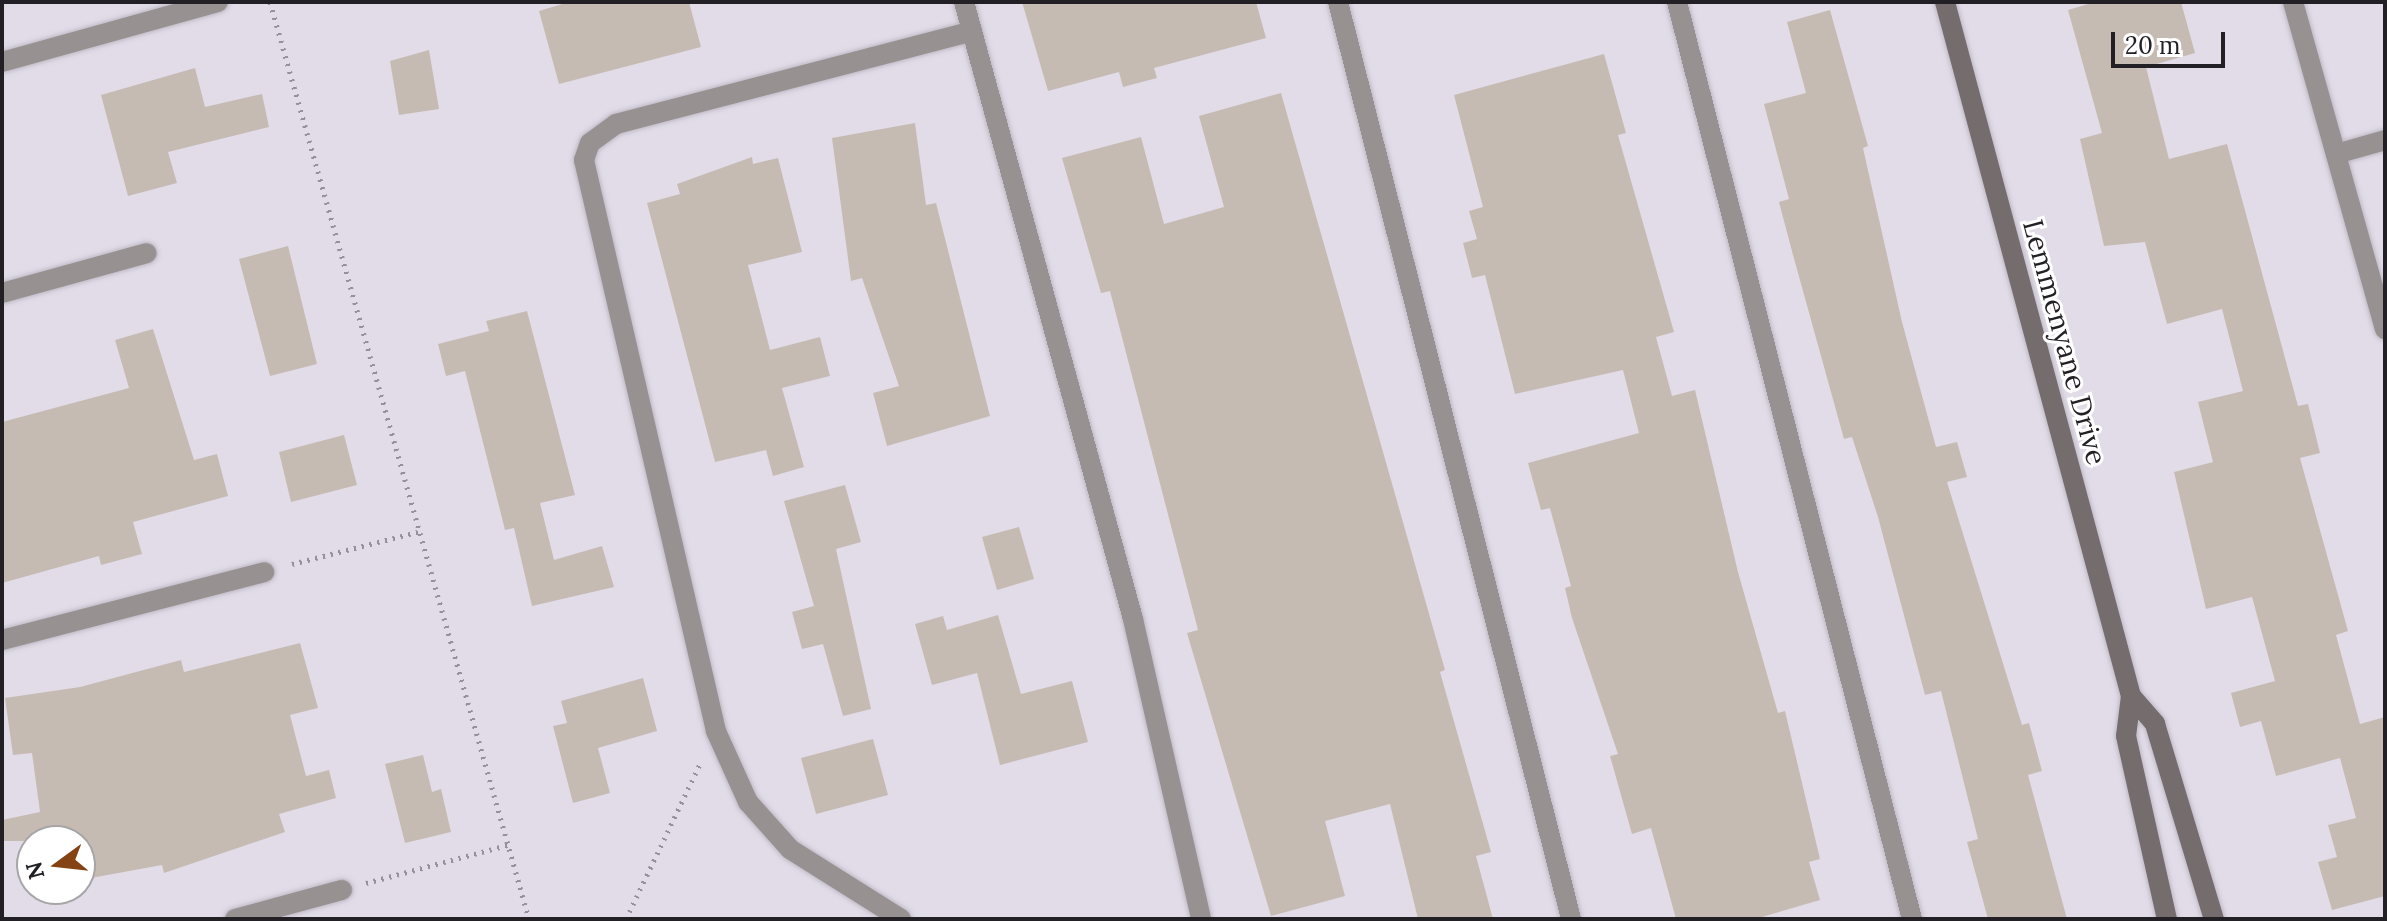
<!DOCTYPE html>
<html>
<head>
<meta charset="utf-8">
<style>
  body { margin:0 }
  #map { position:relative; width:2387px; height:921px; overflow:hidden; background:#e1dce8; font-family:Lora,serif }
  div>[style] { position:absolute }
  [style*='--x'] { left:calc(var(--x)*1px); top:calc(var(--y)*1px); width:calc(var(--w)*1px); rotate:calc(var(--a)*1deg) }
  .building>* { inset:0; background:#c6bbb3 }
  .path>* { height:5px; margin-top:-2.5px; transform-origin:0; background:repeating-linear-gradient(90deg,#95919a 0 2px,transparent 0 8px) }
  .roads { filter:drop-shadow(0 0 2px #bfbac5) drop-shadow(0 0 2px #bfbac5) }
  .street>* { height:20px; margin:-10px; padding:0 10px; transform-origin:10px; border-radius:10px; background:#979192 }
  .secondary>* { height:20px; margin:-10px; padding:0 10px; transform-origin:10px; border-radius:10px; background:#756c6e }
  span { translate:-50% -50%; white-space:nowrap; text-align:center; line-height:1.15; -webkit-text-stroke:6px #fff; paint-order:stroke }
  .street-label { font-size:28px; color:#222024 }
  .frame { position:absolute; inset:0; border:4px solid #222024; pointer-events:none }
  .north { position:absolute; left:16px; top:825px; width:80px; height:80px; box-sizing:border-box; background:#fff; border:2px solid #a7a6a7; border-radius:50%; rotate:255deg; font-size:22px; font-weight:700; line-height:32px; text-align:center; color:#222024 }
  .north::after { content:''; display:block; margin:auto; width:28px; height:36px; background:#854213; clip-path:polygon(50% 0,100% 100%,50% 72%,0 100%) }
  .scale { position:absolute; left:2111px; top:32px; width:114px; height:36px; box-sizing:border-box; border:4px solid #222024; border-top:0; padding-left:10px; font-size:24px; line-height:28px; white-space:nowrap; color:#222024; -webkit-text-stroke:6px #fff; paint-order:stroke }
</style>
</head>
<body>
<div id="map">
  <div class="building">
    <i style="clip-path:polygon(569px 2px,689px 2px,701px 47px,559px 84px,539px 11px)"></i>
    <i style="clip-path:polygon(1022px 2px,1256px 2px,1266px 38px,1154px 68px,1157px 78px,1123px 87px,1119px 72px,1048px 91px)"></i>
    <i style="clip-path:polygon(2095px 2px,2181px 2px,2195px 53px,2146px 67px,2169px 159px,2227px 144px,2298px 406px,2308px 404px,2320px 453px,2300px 458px,2348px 631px,2336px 635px,2360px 724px,2385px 717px,2385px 896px,2332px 910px,2318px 862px,2337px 857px,2328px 825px,2356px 818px,2340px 758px,2276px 776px,2261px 721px,2240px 727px,2231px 693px,2275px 681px,2252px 597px,2206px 609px,2174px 472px,2213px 462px,2198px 402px,2243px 391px,2222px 309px,2167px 324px,2145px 242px,2104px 246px,2080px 139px,2102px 133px,2068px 10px)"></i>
    <i style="clip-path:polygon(1830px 10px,1868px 146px,1863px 148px,1902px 322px,1936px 447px,1957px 442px,1967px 477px,1947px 482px,2022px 725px,2029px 723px,2042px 771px,2028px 775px,2067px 919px,1988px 919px,1967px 842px,1978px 839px,1941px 691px,1925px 695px,1878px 517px,1852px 437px,1844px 439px,1793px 255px,1779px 202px,1789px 199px,1764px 104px,1806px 93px,1787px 22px)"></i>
    <i style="clip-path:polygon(429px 50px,439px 109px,399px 115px,390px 61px)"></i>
    <i style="clip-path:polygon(1604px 54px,1626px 133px,1618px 135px,1674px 332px,1656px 337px,1672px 396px,1695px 390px,1738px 572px,1778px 713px,1785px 711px,1820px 859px,1809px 862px,1820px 900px,1755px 919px,1676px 919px,1651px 828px,1632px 834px,1610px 756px,1618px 754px,1572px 618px,1565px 588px,1571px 586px,1550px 508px,1541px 510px,1528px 463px,1639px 433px,1623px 370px,1515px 394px,1485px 275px,1472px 278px,1463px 243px,1477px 239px,1469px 211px,1483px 207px,1454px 95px)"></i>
    <i style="clip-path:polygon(195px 68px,205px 107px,262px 94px,269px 127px,168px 152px,177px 183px,128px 196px,101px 95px)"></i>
    <i style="clip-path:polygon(1281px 93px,1445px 670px,1440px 672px,1491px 852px,1476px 856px,1493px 919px,1418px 919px,1390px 804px,1325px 821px,1345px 896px,1271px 916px,1187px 633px,1198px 630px,1110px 291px,1101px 293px,1062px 158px,1141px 137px,1164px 224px,1224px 207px,1199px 116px)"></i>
    <i style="clip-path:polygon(915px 123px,926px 205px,936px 203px,990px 416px,887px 446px,873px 393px,899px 386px,862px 278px,851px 281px,832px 138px)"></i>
    <i style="clip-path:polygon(752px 157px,753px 164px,778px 158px,802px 252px,748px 265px,770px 350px,820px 337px,830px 376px,782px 388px,804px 467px,773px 476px,766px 450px,715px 462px,647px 203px,680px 194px,677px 184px)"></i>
    <i style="clip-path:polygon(288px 246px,317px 364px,270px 376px,239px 259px)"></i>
    <i style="clip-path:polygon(527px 311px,575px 495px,540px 503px,554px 560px,602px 546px,614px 587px,532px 606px,514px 528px,505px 530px,465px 371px,446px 376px,438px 344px,489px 331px,486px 321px)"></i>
    <i style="clip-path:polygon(153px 329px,194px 460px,217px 454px,228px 496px,133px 522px,142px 554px,101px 565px,99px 556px,2px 583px,2px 422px,129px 388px,115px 340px)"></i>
    <i style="clip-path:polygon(344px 435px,357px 485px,291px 502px,279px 452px)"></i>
    <i style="clip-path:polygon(845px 485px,861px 542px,836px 549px,871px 709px,843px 716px,823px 644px,802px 649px,792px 612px,814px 606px,784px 501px)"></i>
    <i style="clip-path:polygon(1019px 527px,1034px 579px,997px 590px,982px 537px)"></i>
    <i style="clip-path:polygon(998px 615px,1021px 694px,1072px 681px,1088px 742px,1000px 765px,977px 673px,932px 685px,915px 624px,943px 616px,947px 630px)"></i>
    <i style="clip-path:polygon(300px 643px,318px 708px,290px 715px,306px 776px,329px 770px,336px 798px,279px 814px,285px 832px,164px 873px,162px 865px,80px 880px,80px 841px,2px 841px,2px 820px,40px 812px,32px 753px,13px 755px,5px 698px,80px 687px,181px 660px,184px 672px)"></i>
    <i style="clip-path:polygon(643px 678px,657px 731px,598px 748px,610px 793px,573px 803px,553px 726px,567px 723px,561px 701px)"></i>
    <i style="clip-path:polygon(873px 739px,888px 795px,816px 814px,801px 758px)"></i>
    <i style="clip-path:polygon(423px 755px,432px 792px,441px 789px,451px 832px,405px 843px,385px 764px)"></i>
  </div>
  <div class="path">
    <i style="--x:270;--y:2;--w:953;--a:74.23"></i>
    <i style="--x:292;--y:564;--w:133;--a:-14.3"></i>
    <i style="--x:366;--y:883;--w:147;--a:-15"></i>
    <i style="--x:626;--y:919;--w:172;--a:-64.5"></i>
  </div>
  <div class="roads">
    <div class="street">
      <i style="--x:964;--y:2;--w:640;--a:74.68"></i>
      <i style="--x:1133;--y:619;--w:308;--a:77.2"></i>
      <i style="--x:1338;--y:2;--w:946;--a:75.74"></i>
      <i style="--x:1677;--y:2;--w:947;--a:75.63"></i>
      <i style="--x:2293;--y:2;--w:340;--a:74.3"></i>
      <i style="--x:2;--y:62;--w:224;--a:-15.5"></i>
      <i style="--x:2336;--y:154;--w:51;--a:-15.9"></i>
      <i style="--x:2;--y:293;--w:150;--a:-15.4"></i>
      <i style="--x:2;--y:640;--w:271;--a:-14.5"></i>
      <i style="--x:235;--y:919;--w:111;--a:-15.2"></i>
      <i style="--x:901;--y:919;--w:131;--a:-147.8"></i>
      <i style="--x:790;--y:849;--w:63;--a:-131.8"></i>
      <i style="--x:748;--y:802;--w:78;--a:-114.3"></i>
      <i style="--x:716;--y:731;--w:586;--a:-103.02"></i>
      <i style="--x:584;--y:160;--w:18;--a:-71"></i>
      <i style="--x:590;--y:143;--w:32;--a:-36"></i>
      <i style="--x:616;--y:124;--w:368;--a:-14.6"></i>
    </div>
    <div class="secondary">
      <i style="--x:1945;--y:2;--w:718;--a:75"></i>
      <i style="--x:2131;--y:696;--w:40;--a:97.1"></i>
      <i style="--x:2126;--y:736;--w:188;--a:77.4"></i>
      <i style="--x:2131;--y:696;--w:37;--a:49"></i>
      <i style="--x:2155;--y:724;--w:204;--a:73.2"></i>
    </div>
  </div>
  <div class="street-label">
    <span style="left:2065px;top:342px;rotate:75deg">Lemmenyane Drive</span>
  </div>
  <div class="frame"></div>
  <div class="north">N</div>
  <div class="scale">20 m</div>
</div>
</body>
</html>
